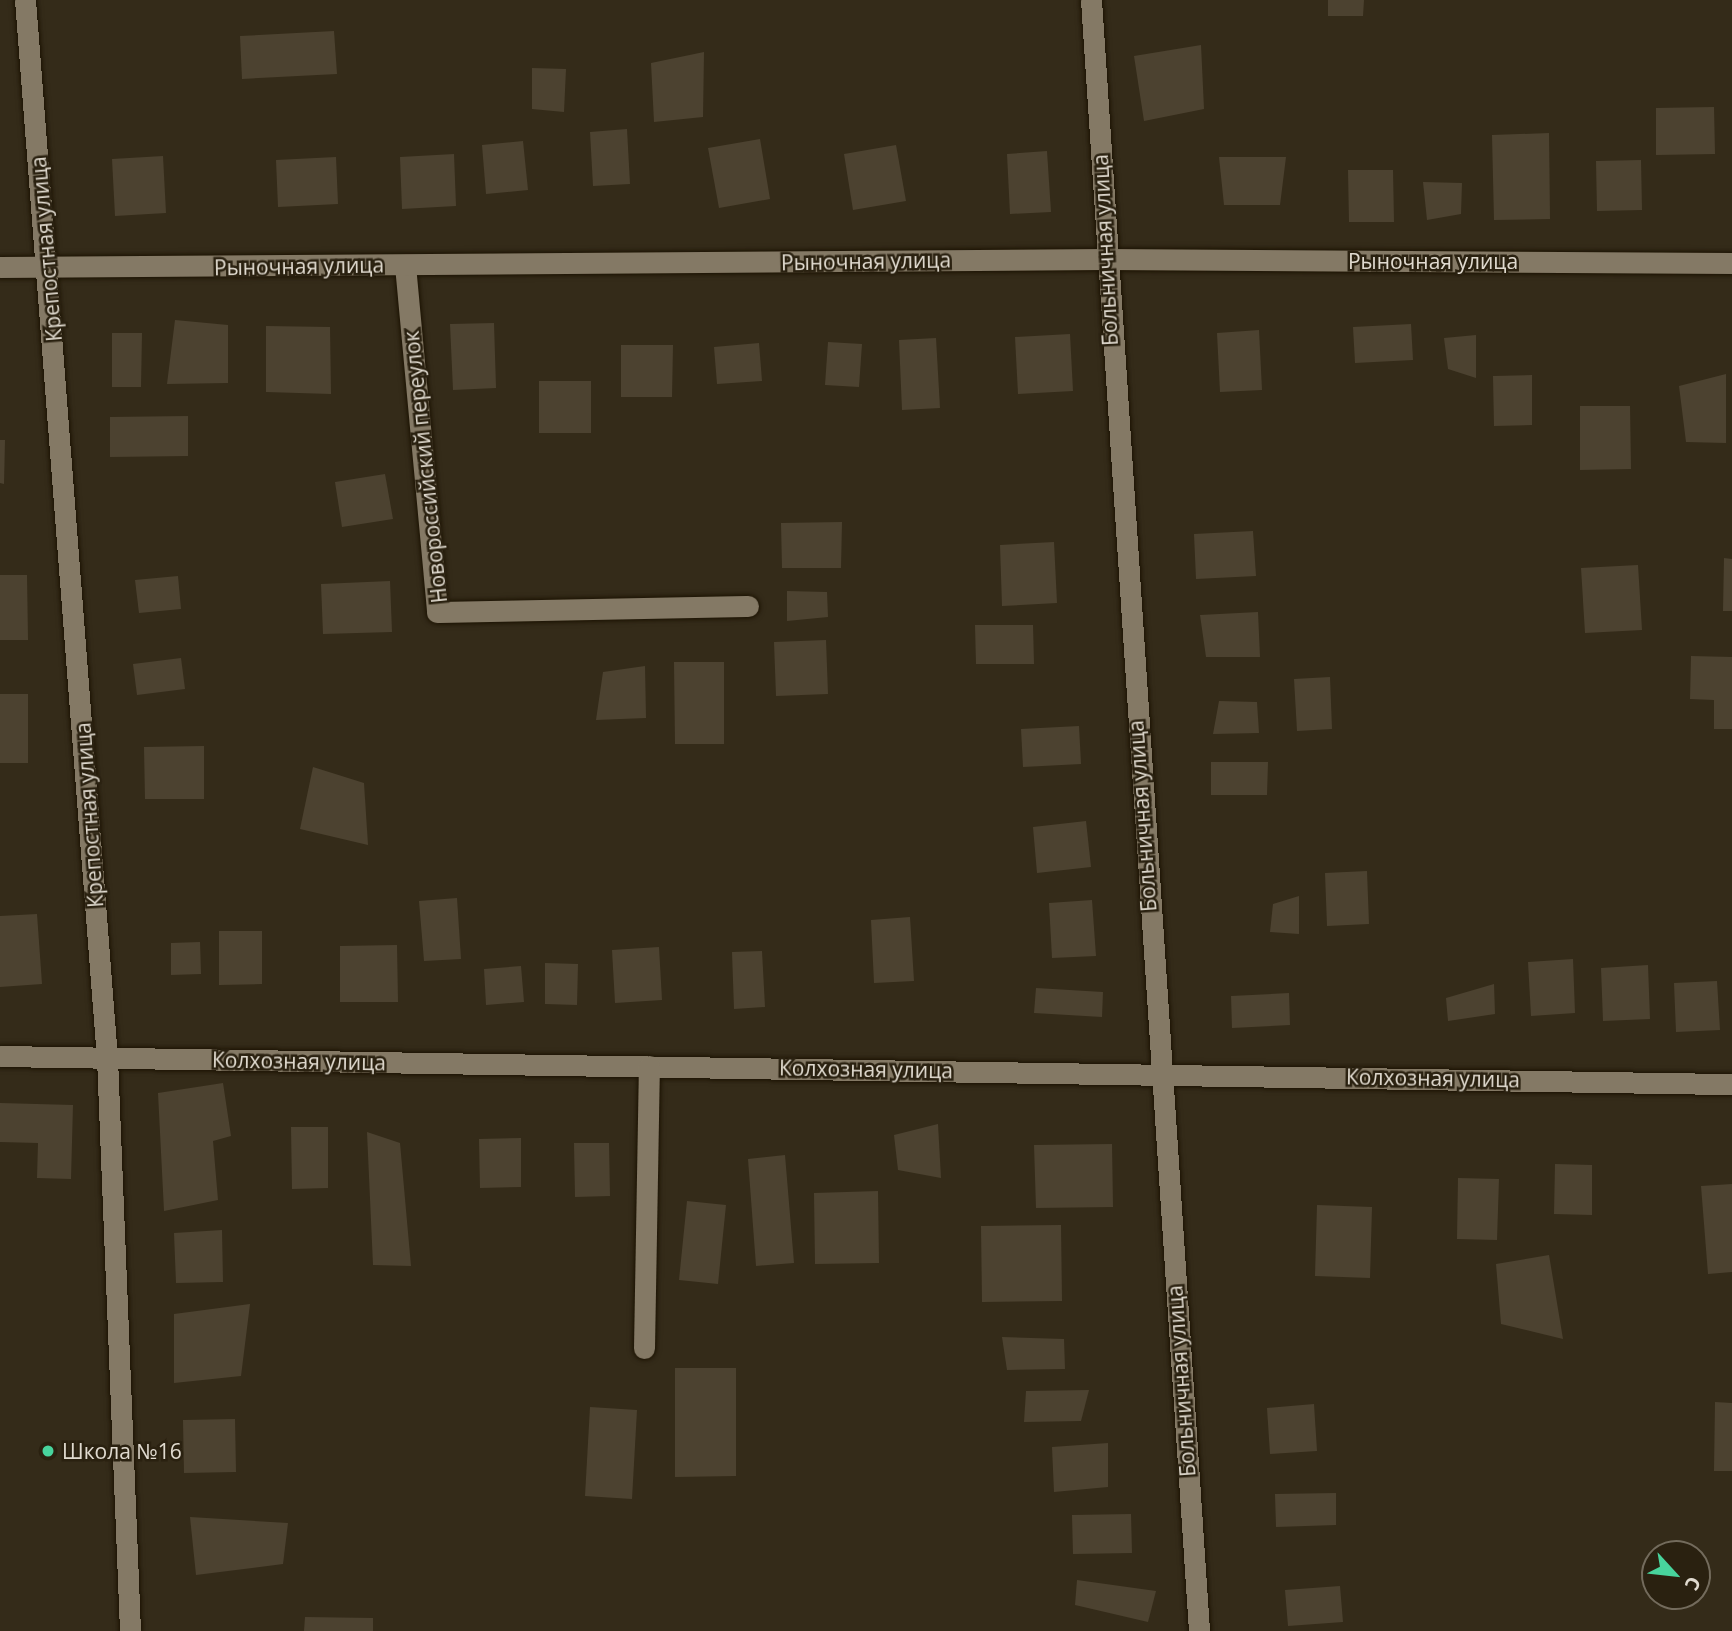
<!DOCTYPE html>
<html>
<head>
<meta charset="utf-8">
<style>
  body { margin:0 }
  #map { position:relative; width:1732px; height:1631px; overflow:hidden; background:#342b19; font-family:"Open Sans",sans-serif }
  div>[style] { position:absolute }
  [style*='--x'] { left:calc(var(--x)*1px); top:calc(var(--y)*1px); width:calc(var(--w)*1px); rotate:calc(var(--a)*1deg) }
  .building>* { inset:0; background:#4c4230 }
  .roads { filter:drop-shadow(0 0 2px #1c1303) drop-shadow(0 0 2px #1c1303) }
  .minor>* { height:21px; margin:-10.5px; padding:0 10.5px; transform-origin:10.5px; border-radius:10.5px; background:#847965 }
  .dots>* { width:19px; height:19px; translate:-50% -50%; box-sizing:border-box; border:4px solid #2a2110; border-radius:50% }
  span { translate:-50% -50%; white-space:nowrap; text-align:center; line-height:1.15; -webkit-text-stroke:5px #2a2110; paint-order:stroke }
  .street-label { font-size:21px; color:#e0dacf }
  .poi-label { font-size:21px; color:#e0dacf }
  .left { translate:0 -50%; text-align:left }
  .north { position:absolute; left:1641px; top:1540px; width:70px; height:70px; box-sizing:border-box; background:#2a2110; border:2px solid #736b5c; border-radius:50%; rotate:117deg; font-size:19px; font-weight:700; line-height:28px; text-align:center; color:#e0dacf }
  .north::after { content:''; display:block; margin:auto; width:24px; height:32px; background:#48d49d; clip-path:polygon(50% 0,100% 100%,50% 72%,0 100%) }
</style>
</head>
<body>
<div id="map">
  <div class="building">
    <i style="clip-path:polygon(1328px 0,1364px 0,1363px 16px,1328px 16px)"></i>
    <i style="clip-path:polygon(334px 31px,337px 74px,242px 79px,240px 36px)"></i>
    <i style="clip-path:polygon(1201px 45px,1204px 109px,1144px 121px,1134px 56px)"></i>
    <i style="clip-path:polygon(704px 52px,703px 117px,654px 122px,651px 63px)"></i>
    <i style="clip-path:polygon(532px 68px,566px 69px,564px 112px,532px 109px)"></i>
    <i style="clip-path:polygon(1714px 107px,1715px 154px,1656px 155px,1656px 108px)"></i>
    <i style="clip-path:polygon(627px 129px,630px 184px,593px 186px,590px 132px)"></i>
    <i style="clip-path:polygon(1549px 133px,1550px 219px,1494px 220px,1492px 135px)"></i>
    <i style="clip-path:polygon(760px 139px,770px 199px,719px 208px,708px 148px)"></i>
    <i style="clip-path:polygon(523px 141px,528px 190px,486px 194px,482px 145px)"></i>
    <i style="clip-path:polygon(896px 145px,906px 201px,853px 210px,844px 154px)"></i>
    <i style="clip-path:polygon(1047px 151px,1051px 212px,1010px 214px,1007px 154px)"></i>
    <i style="clip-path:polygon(454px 154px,456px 206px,402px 209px,400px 157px)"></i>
    <i style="clip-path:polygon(163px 156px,166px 213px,115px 216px,112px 159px)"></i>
    <i style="clip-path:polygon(336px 157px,338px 204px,278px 207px,276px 160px)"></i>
    <i style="clip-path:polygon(1219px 157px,1286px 157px,1280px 205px,1224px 205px)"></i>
    <i style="clip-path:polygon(1641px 160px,1642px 210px,1597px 211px,1596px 161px)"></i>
    <i style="clip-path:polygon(1348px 170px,1393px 170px,1394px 222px,1349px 222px)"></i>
    <i style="clip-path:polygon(1423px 182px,1462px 183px,1461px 214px,1427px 220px)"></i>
    <i style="clip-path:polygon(175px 320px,228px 325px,228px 383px,167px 384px)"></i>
    <i style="clip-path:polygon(494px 323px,496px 388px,453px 390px,450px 324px)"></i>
    <i style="clip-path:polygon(1411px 324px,1413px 360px,1355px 363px,1353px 327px)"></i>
    <i style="clip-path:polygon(266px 326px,330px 327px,331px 394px,266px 392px)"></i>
    <i style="clip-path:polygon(1259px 330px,1262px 390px,1220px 392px,1217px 333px)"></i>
    <i style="clip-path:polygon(112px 333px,142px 333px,141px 387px,112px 387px)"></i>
    <i style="clip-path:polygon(1070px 334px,1073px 391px,1018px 394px,1015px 337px)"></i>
    <i style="clip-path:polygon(1476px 335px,1476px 378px,1448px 369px,1444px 338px)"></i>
    <i style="clip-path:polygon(936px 338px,940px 408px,902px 410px,899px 340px)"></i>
    <i style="clip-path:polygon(828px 342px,862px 344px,859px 387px,825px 385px)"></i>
    <i style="clip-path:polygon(759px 343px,762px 381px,717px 384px,714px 347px)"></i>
    <i style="clip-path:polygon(621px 345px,673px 345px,672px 397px,621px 397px)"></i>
    <i style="clip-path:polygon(1726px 374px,1726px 443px,1686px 442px,1679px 386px)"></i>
    <i style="clip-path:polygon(1532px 375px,1532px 425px,1494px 426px,1493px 376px)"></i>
    <i style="clip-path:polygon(539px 381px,591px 381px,591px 433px,539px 433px)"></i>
    <i style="clip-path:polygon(1580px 406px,1630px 406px,1631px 469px,1580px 470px)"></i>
    <i style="clip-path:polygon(188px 416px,188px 456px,110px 457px,110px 417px)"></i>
    <i style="clip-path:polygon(0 440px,5px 440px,4px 484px,0 483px)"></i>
    <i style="clip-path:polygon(385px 474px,393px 519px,342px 527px,335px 482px)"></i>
    <i style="clip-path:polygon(842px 522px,841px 568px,782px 568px,781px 523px)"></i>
    <i style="clip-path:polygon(1253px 531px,1256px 576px,1196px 579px,1194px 534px)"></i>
    <i style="clip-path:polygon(1054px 542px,1057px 603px,1002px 606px,1000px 545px)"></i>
    <i style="clip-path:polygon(1724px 558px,1732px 559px,1732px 611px,1723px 611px)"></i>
    <i style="clip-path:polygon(1638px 565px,1642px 630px,1585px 633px,1581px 568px)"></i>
    <i style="clip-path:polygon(0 575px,27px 575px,28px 640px,0 640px)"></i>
    <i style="clip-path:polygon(178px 576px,181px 609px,139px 613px,135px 580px)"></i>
    <i style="clip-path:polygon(390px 581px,392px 632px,323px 634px,321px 584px)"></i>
    <i style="clip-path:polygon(787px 591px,827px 592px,828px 617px,787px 621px)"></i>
    <i style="clip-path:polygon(1258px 612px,1260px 657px,1206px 657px,1200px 615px)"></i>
    <i style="clip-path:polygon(975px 625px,1033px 625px,1034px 664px,976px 664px)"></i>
    <i style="clip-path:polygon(826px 640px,828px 694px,776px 696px,774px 642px)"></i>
    <i style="clip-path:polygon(1691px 656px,1732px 657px,1732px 729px,1714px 729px,1714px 700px,1690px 699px)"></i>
    <i style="clip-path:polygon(181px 658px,185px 689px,137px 695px,133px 664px)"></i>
    <i style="clip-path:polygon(674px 662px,724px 662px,724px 744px,675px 744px)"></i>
    <i style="clip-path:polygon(645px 666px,646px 718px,596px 720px,603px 672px)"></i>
    <i style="clip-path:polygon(1330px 677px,1332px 729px,1297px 731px,1294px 679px)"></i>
    <i style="clip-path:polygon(0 694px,28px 694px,28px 763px,0 763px)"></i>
    <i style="clip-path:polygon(1219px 701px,1257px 702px,1259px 733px,1213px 734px)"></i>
    <i style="clip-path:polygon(1079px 726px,1081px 764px,1023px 767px,1021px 729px)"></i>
    <i style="clip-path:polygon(204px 746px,204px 799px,145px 799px,144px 747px)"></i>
    <i style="clip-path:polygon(1211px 762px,1268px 762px,1267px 795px,1211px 795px)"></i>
    <i style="clip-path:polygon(313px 767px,364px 783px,368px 845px,300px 829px)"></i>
    <i style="clip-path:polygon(1086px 821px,1091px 867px,1037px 873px,1033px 827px)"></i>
    <i style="clip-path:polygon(1367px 871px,1369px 924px,1327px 926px,1325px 873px)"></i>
    <i style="clip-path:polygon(1299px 896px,1299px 934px,1270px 932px,1273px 904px)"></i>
    <i style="clip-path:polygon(457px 898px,461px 959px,424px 961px,419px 901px)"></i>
    <i style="clip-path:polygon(1092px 900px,1096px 956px,1052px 958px,1049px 903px)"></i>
    <i style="clip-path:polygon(37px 914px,42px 984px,0 987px,0 916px)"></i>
    <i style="clip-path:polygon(910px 917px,914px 981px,874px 983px,871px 920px)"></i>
    <i style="clip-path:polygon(219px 931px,262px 931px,262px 984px,219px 985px)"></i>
    <i style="clip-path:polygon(200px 942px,201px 974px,171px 975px,171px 943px)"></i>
    <i style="clip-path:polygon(397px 945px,398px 1002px,340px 1002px,340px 946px)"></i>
    <i style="clip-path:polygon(659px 947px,662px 1000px,615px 1003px,612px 950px)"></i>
    <i style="clip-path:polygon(762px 951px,765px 1007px,734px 1009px,732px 952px)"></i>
    <i style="clip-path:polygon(1573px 959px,1575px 1013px,1531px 1016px,1528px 962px)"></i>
    <i style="clip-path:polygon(545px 963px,578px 964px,577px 1005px,545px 1004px)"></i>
    <i style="clip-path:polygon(1648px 965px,1650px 1019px,1603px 1021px,1601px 968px)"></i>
    <i style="clip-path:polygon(521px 966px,524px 1002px,486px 1005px,484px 969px)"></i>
    <i style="clip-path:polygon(1717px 981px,1720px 1030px,1676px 1032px,1674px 983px)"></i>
    <i style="clip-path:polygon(1494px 984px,1495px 1014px,1448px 1021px,1446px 998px)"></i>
    <i style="clip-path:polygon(1036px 988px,1103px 992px,1102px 1017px,1034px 1013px)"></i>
    <i style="clip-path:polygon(1289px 993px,1290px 1025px,1232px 1028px,1231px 996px)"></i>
    <i style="clip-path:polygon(223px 1083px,231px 1136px,213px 1141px,218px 1200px,164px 1211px,158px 1093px)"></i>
    <i style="clip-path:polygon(0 1103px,73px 1105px,71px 1179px,37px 1178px,38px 1143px,0 1142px)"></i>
    <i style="clip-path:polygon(938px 1124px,941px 1178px,898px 1170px,894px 1135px)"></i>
    <i style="clip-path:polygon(291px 1127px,328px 1127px,328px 1188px,292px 1189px)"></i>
    <i style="clip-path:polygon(367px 1132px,400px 1143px,411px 1266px,373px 1265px)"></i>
    <i style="clip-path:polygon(521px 1138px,521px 1187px,480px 1188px,479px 1139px)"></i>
    <i style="clip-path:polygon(574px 1143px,609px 1143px,610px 1196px,575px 1197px)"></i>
    <i style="clip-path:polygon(1112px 1144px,1113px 1207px,1036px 1208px,1034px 1145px)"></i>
    <i style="clip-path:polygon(785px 1155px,794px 1263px,756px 1266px,748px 1159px)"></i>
    <i style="clip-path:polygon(1555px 1164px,1592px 1165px,1592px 1215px,1554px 1214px)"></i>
    <i style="clip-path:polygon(1458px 1178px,1499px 1179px,1497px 1240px,1457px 1239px)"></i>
    <i style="clip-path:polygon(1732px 1184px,1732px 1272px,1708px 1274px,1701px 1186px)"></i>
    <i style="clip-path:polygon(878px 1191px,879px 1263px,815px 1264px,814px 1193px)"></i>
    <i style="clip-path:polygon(687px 1201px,726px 1205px,718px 1284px,679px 1280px)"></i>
    <i style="clip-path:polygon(1317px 1205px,1372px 1207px,1370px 1278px,1315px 1276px)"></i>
    <i style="clip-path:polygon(1061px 1225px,1062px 1301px,982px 1302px,981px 1226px)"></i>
    <i style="clip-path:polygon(222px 1230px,223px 1282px,176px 1283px,174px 1233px)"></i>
    <i style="clip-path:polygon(1549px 1255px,1563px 1339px,1501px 1324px,1496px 1264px)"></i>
    <i style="clip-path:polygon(250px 1304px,241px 1376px,174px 1383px,174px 1314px)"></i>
    <i style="clip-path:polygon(1002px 1337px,1064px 1339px,1065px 1369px,1007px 1370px)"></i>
    <i style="clip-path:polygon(675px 1368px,736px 1368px,736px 1476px,675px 1477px)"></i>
    <i style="clip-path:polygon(1089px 1390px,1081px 1421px,1024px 1422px,1026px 1391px)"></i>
    <i style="clip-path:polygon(1715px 1402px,1732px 1403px,1732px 1471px,1714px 1471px)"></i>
    <i style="clip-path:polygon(1314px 1404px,1317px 1451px,1270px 1454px,1267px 1408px)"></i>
    <i style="clip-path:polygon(590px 1407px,637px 1410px,632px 1499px,585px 1496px)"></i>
    <i style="clip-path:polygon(235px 1419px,236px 1472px,184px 1473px,183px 1420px)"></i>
    <i style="clip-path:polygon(1108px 1443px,1108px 1487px,1054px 1492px,1052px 1447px)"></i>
    <i style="clip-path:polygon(1336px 1493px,1336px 1525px,1276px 1527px,1275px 1494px)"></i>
    <i style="clip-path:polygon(1131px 1514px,1132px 1553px,1073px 1554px,1072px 1515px)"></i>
    <i style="clip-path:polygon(190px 1517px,288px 1523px,283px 1564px,196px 1575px)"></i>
    <i style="clip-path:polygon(1077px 1580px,1156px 1591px,1148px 1622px,1075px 1605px)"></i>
    <i style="clip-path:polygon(1340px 1586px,1343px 1622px,1288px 1626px,1285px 1590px)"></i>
    <i style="clip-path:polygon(305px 1617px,373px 1618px,373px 1631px,304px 1631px)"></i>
  </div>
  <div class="roads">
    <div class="minor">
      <i style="--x:25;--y:0;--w:1061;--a:85.57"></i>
      <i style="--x:107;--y:1058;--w:573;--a:87.7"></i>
      <i style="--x:1091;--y:0;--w:1635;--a:86.21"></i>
      <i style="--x:405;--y:265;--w:348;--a:84.7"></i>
      <i style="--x:437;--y:612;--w:311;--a:-1.1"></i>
      <i style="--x:0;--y:267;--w:1105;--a:-0.41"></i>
      <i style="--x:1105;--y:259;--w:627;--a:0.37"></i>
      <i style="--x:0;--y:1056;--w:1732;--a:0.93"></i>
      <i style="--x:644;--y:1348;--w:282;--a:-89"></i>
    </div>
  </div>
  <div class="dots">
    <i style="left:48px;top:1451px;background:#48d49d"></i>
  </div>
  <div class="street-label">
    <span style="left:46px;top:249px;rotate:-95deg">Крепостная улица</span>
    <span style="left:1105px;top:250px;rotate:-93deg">Больничная улица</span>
    <span style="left:866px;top:261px;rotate:-1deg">Рыночная улица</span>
    <span style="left:1433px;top:261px">Рыночная улица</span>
    <span style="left:299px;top:266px;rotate:-1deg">Рыночная улица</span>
    <span style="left:425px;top:467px;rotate:-96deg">Новороссийский переулок</span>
    <span style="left:89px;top:815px;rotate:-94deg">Крепостная улица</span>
    <span style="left:1142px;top:816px;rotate:-94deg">Больничная улица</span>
    <span style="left:299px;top:1061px;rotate:1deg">Колхозная улица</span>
    <span style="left:866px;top:1069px;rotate:1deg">Колхозная улица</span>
    <span style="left:1433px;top:1078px;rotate:1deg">Колхозная улица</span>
    <span style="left:1181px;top:1381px;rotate:-94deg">Больничная улица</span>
  </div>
  <div class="poi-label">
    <span class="left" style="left:62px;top:1451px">Школа №16</span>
  </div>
  <div class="north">С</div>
</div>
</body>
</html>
